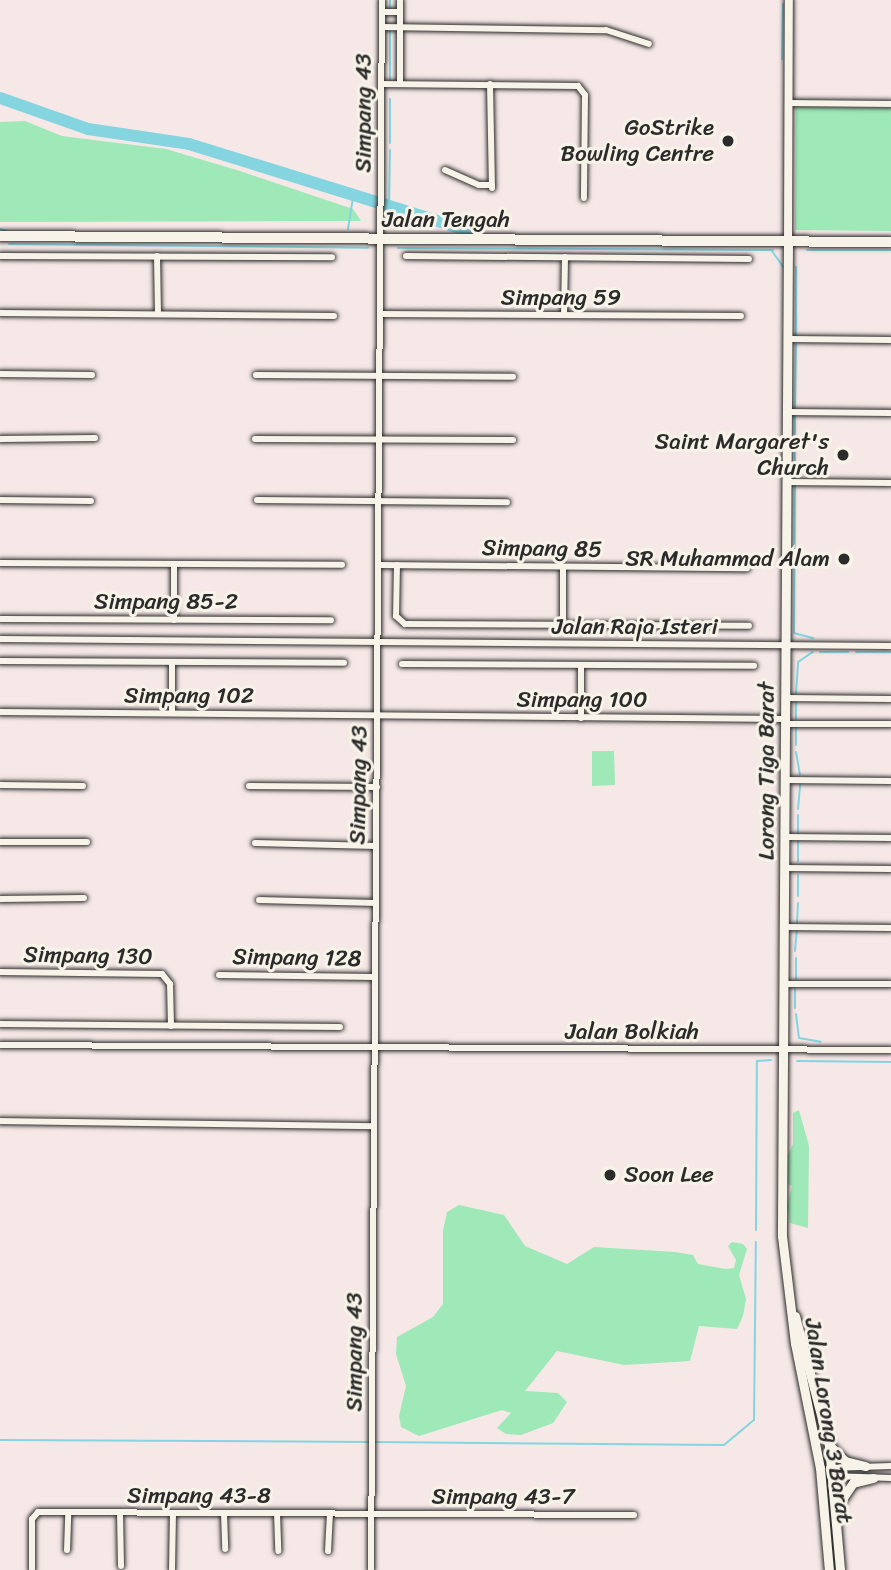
<!DOCTYPE html>
<html>
<head>
<meta charset="utf-8">
<style>
  body { margin:0 }
  #map { position:relative; width:891px; height:1570px; overflow:hidden; background:#f5e8e7; font-family:Sriracha,sans-serif }
  div>[style] { position:absolute }
  [style*='--x'] { left:calc(var(--x)*1px); top:calc(var(--y)*1px); width:calc(var(--w)*1px); rotate:calc(var(--a)*1deg) }
  .green>* { inset:0; background:#9fe8b7 }
  .stream>* { height:2px; margin:-1px; padding:0 1px; transform-origin:1px; border-radius:1px; background:#85d5e1 }
  .river>* { height:12px; margin:-6px; padding:0 6px; transform-origin:6px; border-radius:6px; background:#85d5e1 }
  .roads { filter:drop-shadow(0 0 2px #2b2b2b) drop-shadow(0 0 2px #2b2b2b) }
  .minor>* { height:6px; margin:-3px; padding:0 3px; transform-origin:3px; border-radius:3px; background:#f7f3e8 }
  .tertiary>* { height:8px; margin:-4px; padding:0 4px; transform-origin:4px; border-radius:4px; background:#f7f3e8 }
  .secondary>* { height:9px; margin:-4.5px; padding:0 4.5px; transform-origin:4.5px; border-radius:4.5px; background:#f7f3e8 }
  .primary>* { height:10px; margin:-5px; padding:0 5px; transform-origin:5px; border-radius:5px; background:#f7f3e8 }
  .dots>* { width:19px; height:19px; translate:-50% -50%; box-sizing:border-box; border:4px solid #f7f3e8; border-radius:50% }
  span { translate:-50% -50%; white-space:nowrap; text-align:center; line-height:1.15; -webkit-text-stroke:6px #f7f3e8; paint-order:stroke }
  .street-label { font-size:23px; color:#2b2b2b }
  .poi-label { font-size:23px; color:#2b2b2b }
  .right { translate:-100% -50%; text-align:right }
  .left { translate:0 -50%; text-align:left }
</style>
</head>
<body>
<div id="map">
  <div class="green">
    <i style="clip-path:polygon(796px 107px,891px 108px,891px 231px,795px 230px)"></i>
    <i style="clip-path:polygon(25px 121px,62px 136px,166px 149px,240px 171px,353px 209px,361px 221px,0 222px,0 122px)"></i>
    <i style="clip-path:polygon(592px 751px,614px 751px,615px 785px,592px 786px)"></i>
    <i style="clip-path:polygon(799px 1110px,809px 1146px,808px 1228px,790px 1223px,787px 1205px,792px 1186px,786px 1183px,785px 1162px,793px 1144px,793px 1113px)"></i>
    <i style="clip-path:polygon(459px 1205px,504px 1215px,525px 1246px,567px 1264px,594px 1247px,675px 1252px,693px 1255px,698px 1264px,726px 1269px,734px 1268px,736px 1260px,728px 1246px,732px 1242px,743px 1244px,747px 1249px,739px 1275px,746px 1299px,743px 1316px,737px 1329px,699px 1326px,690px 1361px,624px 1365px,557px 1351px,525px 1391px,558px 1393px,567px 1402px,553px 1423px,521px 1435px,506px 1434px,497px 1428px,511px 1413px,502px 1410px,419px 1436px,401px 1427px,399px 1416px,406px 1386px,396px 1354px,397px 1337px,433px 1317px,443px 1304px,443px 1231px,447px 1212px)"></i>
  </div>
  <div class="stream">
    <i style="--x:390;--y:9;--w:9;--a:-90"></i>
    <i style="--x:390;--y:31;--w:49;--a:90"></i>
    <i style="--x:782;--y:59;--w:55;--a:-89"></i>
    <i style="--x:390;--y:143;--w:44;--a:-90"></i>
    <i style="--x:389;--y:207;--w:57;--a:-89"></i>
    <i style="--x:0;--y:229;--w:7;--a:16"></i>
    <i style="--x:348;--y:229;--w:33;--a:-81"></i>
    <i style="--x:9;--y:244;--w:359;--a:0.6"></i>
    <i style="--x:398;--y:248;--w:375;--a:0.3"></i>
    <i style="--x:807;--y:250;--w:84;--a:0"></i>
    <i style="--x:772;--y:251;--w:19;--a:55"></i>
    <i style="--x:796;--y:267;--w:68;--a:90"></i>
    <i style="--x:795;--y:407;--w:62;--a:-89.1"></i>
    <i style="--x:795;--y:478;--w:63;--a:-90"></i>
    <i style="--x:795;--y:485;--w:148;--a:90.4"></i>
    <i style="--x:794;--y:633;--w:20;--a:15"></i>
    <i style="--x:820;--y:652;--w:28;--a:0"></i>
    <i style="--x:856;--y:652;--w:35;--a:0"></i>
    <i style="--x:796;--y:693;--w:31;--a:-86"></i>
    <i style="--x:798;--y:662;--w:18;--a:-34"></i>
    <i style="--x:796;--y:719;--w:17;--a:-90"></i>
    <i style="--x:796;--y:745;--w:18;--a:-90"></i>
    <i style="--x:796;--y:752;--w:23;--a:80"></i>
    <i style="--x:798;--y:809;--w:25;--a:-85"></i>
    <i style="--x:798;--y:834;--w:19;--a:-90"></i>
    <i style="--x:798;--y:841;--w:20;--a:90"></i>
    <i style="--x:798;--y:875;--w:21;--a:90"></i>
    <i style="--x:797;--y:923;--w:20;--a:-87"></i>
    <i style="--x:795;--y:951;--w:21;--a:-85"></i>
    <i style="--x:796;--y:979;--w:21;--a:-90"></i>
    <i style="--x:795;--y:1008;--w:20;--a:-90"></i>
    <i style="--x:796;--y:1014;--w:24;--a:83"></i>
    <i style="--x:799;--y:1038;--w:22;--a:10"></i>
    <i style="--x:797;--y:1061;--w:94;--a:0.6"></i>
    <i style="--x:756;--y:1230;--w:169;--a:-89.7"></i>
    <i style="--x:757;--y:1061;--w:14;--a:-4"></i>
    <i style="--x:0;--y:1440;--w:370;--a:0.3"></i>
    <i style="--x:375;--y:1442;--w:349;--a:0.5"></i>
    <i style="--x:724;--y:1445;--w:39;--a:-40"></i>
    <i style="--x:754;--y:1420;--w:178;--a:-89.4"></i>
  </div>
  <div class="river">
    <i style="--x:0;--y:98;--w:93;--a:19.4"></i>
    <i style="--x:88;--y:129;--w:102;--a:8.4"></i>
    <i style="--x:189;--y:144;--w:294;--a:17.2"></i>
  </div>
  <div class="roads">
    <div class="minor">
      <i style="--x:382;--y:12;--w:18;--a:0"></i>
      <i style="--x:382;--y:27;--w:224;--a:0.8"></i>
      <i style="--x:606;--y:30;--w:45;--a:18"></i>
      <i style="--x:381;--y:84;--w:197;--a:0.6"></i>
      <i style="--x:578;--y:86;--w:11;--a:52"></i>
      <i style="--x:585;--y:95;--w:103;--a:90.6"></i>
      <i style="--x:400;--y:84;--w:84;--a:-90"></i>
      <i style="--x:490;--y:84;--w:104;--a:88.9"></i>
      <i style="--x:790;--y:103;--w:101;--a:0.6"></i>
      <i style="--x:445;--y:170;--w:37;--a:24"></i>
      <i style="--x:479;--y:185;--w:13;--a:0"></i>
      <i style="--x:0;--y:256;--w:332;--a:0.2"></i>
      <i style="--x:157;--y:256;--w:58;--a:89"></i>
      <i style="--x:406;--y:256;--w:343;--a:0.5"></i>
      <i style="--x:0;--y:313;--w:334;--a:0.5"></i>
      <i style="--x:380;--y:314;--w:361;--a:0.3"></i>
      <i style="--x:564;--y:315;--w:58;--a:-89"></i>
      <i style="--x:790;--y:339;--w:101;--a:0.6"></i>
      <i style="--x:0;--y:374;--w:92;--a:0.6"></i>
      <i style="--x:256;--y:375;--w:257;--a:0.4"></i>
      <i style="--x:789;--y:412;--w:102;--a:0.6"></i>
      <i style="--x:0;--y:439;--w:95;--a:-0.6"></i>
      <i style="--x:255;--y:439;--w:258;--a:0.2"></i>
      <i style="--x:788;--y:482;--w:103;--a:0.6"></i>
      <i style="--x:0;--y:500;--w:91;--a:0.6"></i>
      <i style="--x:257;--y:500;--w:250;--a:0.5"></i>
      <i style="--x:0;--y:563;--w:342;--a:0.3"></i>
      <i style="--x:379;--y:565;--w:368;--a:0.5"></i>
      <i style="--x:397;--y:565;--w:51;--a:91.1"></i>
      <i style="--x:396;--y:616;--w:12;--a:42"></i>
      <i style="--x:405;--y:624;--w:344;--a:0.3"></i>
      <i style="--x:563;--y:567;--w:59;--a:90"></i>
      <i style="--x:0;--y:619;--w:331;--a:0.2"></i>
      <i style="--x:174;--y:620;--w:56;--a:-90"></i>
      <i style="--x:0;--y:639;--w:891;--a:0.45"></i>
      <i style="--x:0;--y:661;--w:344;--a:0.3"></i>
      <i style="--x:402;--y:664;--w:352;--a:0.3"></i>
      <i style="--x:581;--y:665;--w:53;--a:90"></i>
      <i style="--x:786;--y:698;--w:105;--a:0.5"></i>
      <i style="--x:0;--y:712;--w:787;--a:0.51"></i>
      <i style="--x:172;--y:713;--w:51;--a:-90"></i>
      <i style="--x:787;--y:724;--w:104;--a:0"></i>
      <i style="--x:786;--y:780;--w:105;--a:0.5"></i>
      <i style="--x:0;--y:785;--w:83;--a:0.7"></i>
      <i style="--x:249;--y:786;--w:128;--a:0.4"></i>
      <i style="--x:786;--y:837;--w:105;--a:0.5"></i>
      <i style="--x:0;--y:842;--w:87;--a:0"></i>
      <i style="--x:255;--y:843;--w:121;--a:1.4"></i>
      <i style="--x:786;--y:868;--w:105;--a:0.5"></i>
      <i style="--x:0;--y:899;--w:84;--a:-0.7"></i>
      <i style="--x:259;--y:900;--w:117;--a:1.5"></i>
      <i style="--x:785;--y:927;--w:106;--a:0.5"></i>
      <i style="--x:0;--y:972;--w:162;--a:0.7"></i>
      <i style="--x:162;--y:974;--w:13;--a:51"></i>
      <i style="--x:170;--y:984;--w:42;--a:88.6"></i>
      <i style="--x:219;--y:975;--w:156;--a:0.7"></i>
      <i style="--x:785;--y:984;--w:106;--a:0"></i>
      <i style="--x:0;--y:1024;--w:340;--a:0.5"></i>
      <i style="--x:0;--y:1045;--w:891;--a:0.32"></i>
      <i style="--x:0;--y:1121;--w:373;--a:0.8"></i>
      <i style="--x:829;--y:1468;--w:62;--a:-1.8"></i>
      <i style="--x:830;--y:1476;--w:61;--a:1.9"></i>
      <i style="--x:120;--y:1513;--w:53;--a:88.9"></i>
      <i style="--x:224;--y:1513;--w:36;--a:88"></i>
      <i style="--x:277;--y:1513;--w:38;--a:88"></i>
      <i style="--x:67;--y:1550;--w:38;--a:-88"></i>
      <i style="--x:328;--y:1551;--w:37;--a:-87"></i>
      <i style="--x:32;--y:1570;--w:51;--a:-90"></i>
      <i style="--x:32;--y:1519;--w:9;--a:-49"></i>
      <i style="--x:38;--y:1512;--w:596;--a:0.29"></i>
      <i style="--x:172;--y:1570;--w:57;--a:-89"></i>
      <i style="--x:371;--y:1570;--w:1570;--a:-89.6"></i>
    </div>
    <div class="tertiary">
      <i style="--x:788;--y:241;--w:241;--a:-89.8"></i>
    </div>
    <div class="secondary">
      <i style="--x:788;--y:241;--w:995;--a:90.35"></i>
      <i style="--x:782;--y:1236;--w:108;--a:83.1"></i>
      <i style="--x:795;--y:1343;--w:127;--a:78.7"></i>
      <i style="--x:820;--y:1468;--w:102;--a:85"></i>
      <i style="--x:795;--y:1316;--w:134;--a:75.3"></i>
      <i style="--x:829;--y:1446;--w:124;--a:84.9"></i>
      <i style="--x:831;--y:1447;--w:20;--a:45"></i>
      <i style="--x:845;--y:1461;--w:21;--a:14"></i>
      <i style="--x:838;--y:1505;--w:27;--a:-56"></i>
      <i style="--x:853;--y:1483;--w:21;--a:-14"></i>
    </div>
    <div class="primary">
      <i style="--x:0;--y:236;--w:891;--a:0.39"></i>
    </div>
  </div>
  <div class="dots">
    <i style="left:728px;top:141px;background:#2b2b2b"></i>
    <i style="left:843px;top:455px;background:#2b2b2b"></i>
    <i style="left:844px;top:559px;background:#2b2b2b"></i>
    <i style="left:610px;top:1175px;background:#2b2b2b"></i>
  </div>
  <div class="street-label">
    <span style="left:364px;top:113px;rotate:-90deg">Simpang 43</span>
    <span style="left:446px;top:220px">Jalan Tengah</span>
    <span style="left:561px;top:298px">Simpang 59</span>
    <span style="left:542px;top:549px;rotate:1deg">Simpang 85</span>
    <span style="left:166px;top:602px">Simpang 85-2</span>
    <span style="left:635px;top:627px">Jalan Raja Isteri</span>
    <span style="left:189px;top:696px">Simpang 102</span>
    <span style="left:582px;top:700px">Simpang 100</span>
    <span style="left:767px;top:771px;rotate:-90deg">Lorong Tiga Barat</span>
    <span style="left:359px;top:785px;rotate:-89deg">Simpang 43</span>
    <span style="left:88px;top:956px;rotate:1deg">Simpang 130</span>
    <span style="left:297px;top:958px;rotate:1deg">Simpang 128</span>
    <span style="left:632px;top:1032px">Jalan Bolkiah</span>
    <span style="left:355px;top:1352px;rotate:-90deg">Simpang 43</span>
    <span style="left:828px;top:1421px;rotate:81deg">Jalan Lorong 3 Barat</span>
    <span style="left:199px;top:1496px">Simpang 43-8</span>
    <span style="left:503px;top:1497px">Simpang 43-7</span>
  </div>
  <div class="poi-label">
    <span class="right" style="left:714px;top:141px">GoStrike<br>Bowling Centre</span>
    <span class="right" style="left:829px;top:455px">Saint Margaret's<br>Church</span>
    <span class="right" style="left:830px;top:559px">SR Muhammad Alam</span>
    <span class="left" style="left:624px;top:1175px">Soon Lee</span>
  </div>
</div>
</body>
</html>
